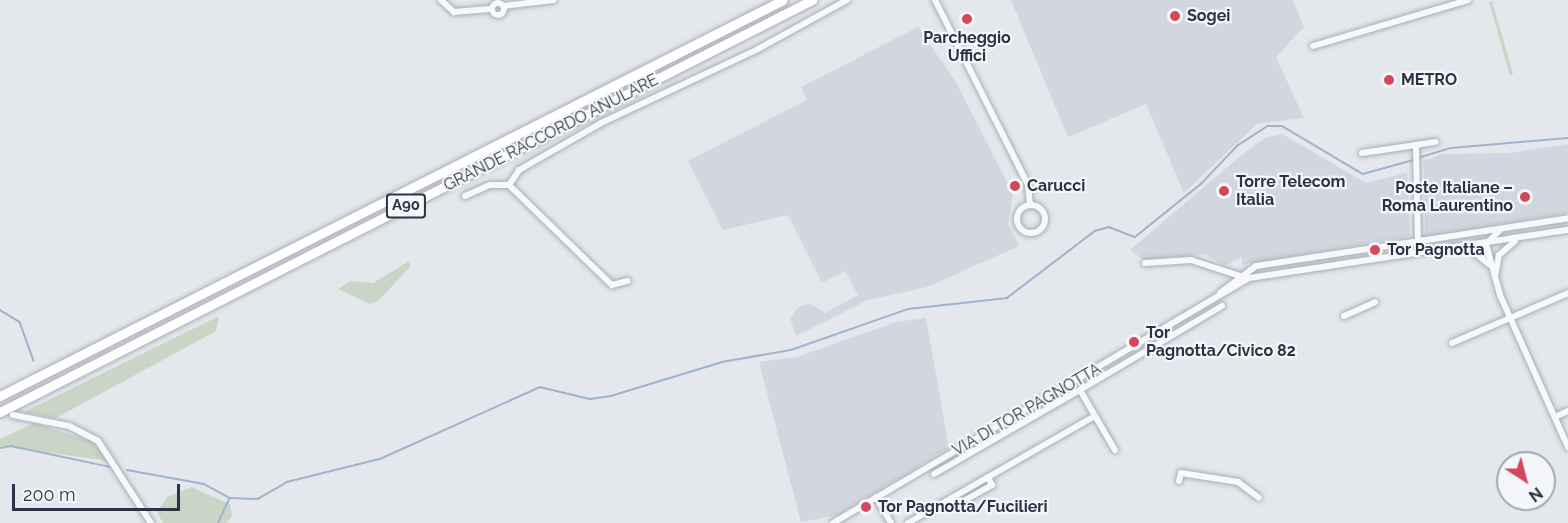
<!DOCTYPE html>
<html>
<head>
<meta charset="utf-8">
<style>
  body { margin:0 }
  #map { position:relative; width:1568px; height:523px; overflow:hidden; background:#e4e7ec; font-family:Raleway,sans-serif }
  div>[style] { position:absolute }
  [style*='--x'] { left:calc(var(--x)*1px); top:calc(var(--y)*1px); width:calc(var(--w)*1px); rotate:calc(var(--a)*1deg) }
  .built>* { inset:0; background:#d2d6de }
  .green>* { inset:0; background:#c9d6c5 }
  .stream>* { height:1.5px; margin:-0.75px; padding:0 0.75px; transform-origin:0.75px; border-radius:0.75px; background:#9fb4cc }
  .roads { filter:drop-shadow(0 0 2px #a9aeb7) drop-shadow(0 0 2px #a9aeb7) }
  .minor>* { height:6px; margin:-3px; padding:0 3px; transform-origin:3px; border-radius:3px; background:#f7f8fa }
  .minor>.ring { margin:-3px; padding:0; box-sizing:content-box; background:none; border:6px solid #f7f8fa; border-radius:50% }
  .highway>* { height:9px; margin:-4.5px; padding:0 4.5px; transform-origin:4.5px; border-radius:4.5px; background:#fff }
  .dots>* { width:16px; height:16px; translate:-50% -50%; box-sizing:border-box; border:3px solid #f4f6f9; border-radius:50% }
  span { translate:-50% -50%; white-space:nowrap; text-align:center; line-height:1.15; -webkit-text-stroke:4.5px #f4f6f9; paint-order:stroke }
  .shield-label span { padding:2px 4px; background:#f4f6f9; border:2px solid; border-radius:4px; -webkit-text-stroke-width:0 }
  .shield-label { font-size:15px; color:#2b3445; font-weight:700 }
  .poi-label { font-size:16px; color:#2b3445; font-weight:700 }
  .left { translate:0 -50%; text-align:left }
  .right { translate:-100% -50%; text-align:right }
  .street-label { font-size:16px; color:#2b3445 }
  .north { position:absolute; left:1496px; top:451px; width:60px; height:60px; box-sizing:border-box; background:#f4f6f9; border:2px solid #a4a8b1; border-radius:50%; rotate:144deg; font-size:16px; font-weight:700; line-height:24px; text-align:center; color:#2b3445 }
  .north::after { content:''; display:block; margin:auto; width:21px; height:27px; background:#d1495b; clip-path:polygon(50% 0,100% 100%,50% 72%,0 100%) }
  .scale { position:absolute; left:12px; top:484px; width:168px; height:27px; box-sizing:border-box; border:3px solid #2b3445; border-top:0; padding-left:8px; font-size:18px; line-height:21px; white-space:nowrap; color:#2b3445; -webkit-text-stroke:4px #f4f6f9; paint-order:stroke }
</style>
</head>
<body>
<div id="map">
  <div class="built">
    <i style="clip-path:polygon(1011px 0,1293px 0,1304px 27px,1276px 57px,1304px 118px,1257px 124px,1184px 193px,1146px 104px,1068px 137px)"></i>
    <i style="clip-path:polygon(918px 27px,957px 84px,1013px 194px,1008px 224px,1019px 246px,927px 287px,868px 300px,796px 336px,790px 318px,797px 308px,809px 303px,825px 313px,858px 295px,845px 271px,822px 283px,788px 215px,723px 230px,688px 161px,807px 100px,801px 87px)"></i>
    <i style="clip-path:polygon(1282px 134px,1366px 183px,1407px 173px,1410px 236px,1242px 265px,1242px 257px,1225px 266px,1205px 254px,1144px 260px,1130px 250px,1244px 153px,1267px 137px)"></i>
    <i style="clip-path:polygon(1568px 144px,1568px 213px,1425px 236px,1424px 161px,1442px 154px,1510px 153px)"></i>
    <i style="clip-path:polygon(926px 318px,949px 448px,838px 515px,801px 522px,759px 362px,797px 357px,896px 322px)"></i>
  </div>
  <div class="green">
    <i style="clip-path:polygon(1492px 1px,1513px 74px,1510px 75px,1489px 2px)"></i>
    <i style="clip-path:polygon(409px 261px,410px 267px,378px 301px,370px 304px,338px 289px,351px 281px,373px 283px)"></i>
    <i style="clip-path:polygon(219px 316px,216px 331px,56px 418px,24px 412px)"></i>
    <i style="clip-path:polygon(34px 423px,91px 441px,109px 461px,0 446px,0 439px)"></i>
    <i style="clip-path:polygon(191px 487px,230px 504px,232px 516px,226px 523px,163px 523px,157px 512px,167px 497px)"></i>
  </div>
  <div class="stream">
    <i style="--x:1418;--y:158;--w:34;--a:-17"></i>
    <i style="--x:1451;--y:148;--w:117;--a:-4.9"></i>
    <i style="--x:0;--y:310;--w:23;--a:31"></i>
    <i style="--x:20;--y:322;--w:41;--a:70.3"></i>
    <i style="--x:0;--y:448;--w:11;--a:-10"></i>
    <i style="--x:11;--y:446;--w:102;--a:11.9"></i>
    <i style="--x:127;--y:470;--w:78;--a:10.3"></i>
    <i style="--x:204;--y:484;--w:30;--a:28"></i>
    <i style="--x:230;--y:498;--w:28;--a:2"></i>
    <i style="--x:258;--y:499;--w:34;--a:-30"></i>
    <i style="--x:287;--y:482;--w:96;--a:-13.9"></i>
    <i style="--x:380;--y:459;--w:175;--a:-24.2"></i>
    <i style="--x:540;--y:387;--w:51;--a:13.5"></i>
    <i style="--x:590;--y:399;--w:21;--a:-8"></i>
    <i style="--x:611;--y:396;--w:116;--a:-17"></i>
    <i style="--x:722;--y:362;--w:70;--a:-9.9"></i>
    <i style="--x:791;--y:350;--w:124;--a:-19.3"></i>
    <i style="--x:908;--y:309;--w:100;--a:-6.3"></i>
    <i style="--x:1007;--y:298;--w:111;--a:-37.3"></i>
    <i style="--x:1095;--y:231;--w:15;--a:-16"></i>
    <i style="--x:1109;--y:227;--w:28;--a:21"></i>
    <i style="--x:1135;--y:237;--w:85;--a:-38.8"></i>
    <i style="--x:1201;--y:184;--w:52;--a:-46.5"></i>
    <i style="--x:1237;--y:146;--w:37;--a:-33"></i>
    <i style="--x:1268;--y:126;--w:14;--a:0"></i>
    <i style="--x:1282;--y:126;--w:94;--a:30.7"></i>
    <i style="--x:1363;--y:174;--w:53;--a:-15.4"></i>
    <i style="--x:218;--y:523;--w:26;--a:-65"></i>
  </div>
  <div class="roads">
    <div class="minor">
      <i style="--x:441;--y:0;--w:18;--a:43"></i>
      <i style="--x:454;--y:12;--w:38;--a:-5"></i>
      <i style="--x:935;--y:0;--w:207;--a:63.3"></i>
      <i style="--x:1028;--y:185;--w:20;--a:84"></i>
      <i class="ring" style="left:492px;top:3px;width:6px;height:6px"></i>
      <i style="--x:503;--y:6;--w:51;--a:-6.7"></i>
      <i style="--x:1313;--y:46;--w:162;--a:-16.5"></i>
      <i style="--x:1362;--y:153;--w:55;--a:-8.4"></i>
      <i style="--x:509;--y:185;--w:144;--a:44.2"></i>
      <i style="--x:612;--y:285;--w:16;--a:-15"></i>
      <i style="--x:465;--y:196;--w:27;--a:-24"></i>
      <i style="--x:490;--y:185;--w:19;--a:0"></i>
      <i style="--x:509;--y:185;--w:18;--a:-56"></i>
      <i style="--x:519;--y:170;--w:95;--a:-29.8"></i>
      <i style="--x:601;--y:123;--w:174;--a:-25.2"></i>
      <i style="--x:758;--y:49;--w:102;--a:-28.8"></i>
      <i class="ring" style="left:1017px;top:205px;width:22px;height:22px"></i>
      <i style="--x:1418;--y:244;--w:99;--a:-91.2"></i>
      <i style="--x:1416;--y:145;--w:20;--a:-9"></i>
      <i style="--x:1486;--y:244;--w:53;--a:74.6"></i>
      <i style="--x:1500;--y:295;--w:167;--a:65.9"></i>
      <i style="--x:1486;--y:244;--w:20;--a:-45"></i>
      <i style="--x:1469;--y:248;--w:26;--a:39"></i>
      <i style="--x:1145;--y:263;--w:46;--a:-3.7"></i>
      <i style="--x:1191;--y:260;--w:52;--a:18.1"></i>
      <i style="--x:1495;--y:277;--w:22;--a:-80"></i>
      <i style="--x:1499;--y:255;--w:21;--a:-41"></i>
      <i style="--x:1220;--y:293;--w:45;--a:-36.9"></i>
      <i style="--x:1256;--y:266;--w:316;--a:-8.7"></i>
      <i style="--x:1344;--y:316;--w:34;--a:-24"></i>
      <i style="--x:1452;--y:343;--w:126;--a:-23.3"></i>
      <i style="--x:13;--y:415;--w:57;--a:11.1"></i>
      <i style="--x:69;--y:426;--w:33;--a:27"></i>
      <i style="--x:98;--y:441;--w:98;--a:57.1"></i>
      <i style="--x:1555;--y:417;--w:14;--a:-25"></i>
      <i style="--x:1115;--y:450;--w:69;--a:-120.3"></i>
      <i style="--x:1080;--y:390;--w:165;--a:-30.6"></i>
      <i style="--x:934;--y:474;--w:168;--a:-29.9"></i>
      <i style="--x:1179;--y:481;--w:8;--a:-76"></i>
      <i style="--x:1181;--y:473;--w:58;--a:9"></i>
      <i style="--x:1238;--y:482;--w:26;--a:37"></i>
      <i style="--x:876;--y:497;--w:30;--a:60"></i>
      <i style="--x:967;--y:499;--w:29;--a:-29"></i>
      <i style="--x:992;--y:485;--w:9;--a:-117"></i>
      <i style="--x:833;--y:523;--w:483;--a:-30.5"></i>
      <i style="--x:1249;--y:278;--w:323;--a:-8.6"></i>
      <i style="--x:908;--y:523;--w:215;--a:-29.8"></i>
    </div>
    <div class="highway">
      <i style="--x:0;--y:396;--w:877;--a:-26.83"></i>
      <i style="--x:0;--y:412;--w:911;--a:-26.9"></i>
    </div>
  </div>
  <div class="dots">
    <i style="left:1175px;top:16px;background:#d1495b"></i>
    <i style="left:967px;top:19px;background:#d1495b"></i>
    <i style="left:1389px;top:80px;background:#d1495b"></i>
    <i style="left:1015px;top:186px;background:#d1495b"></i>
    <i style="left:1224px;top:191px;background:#d1495b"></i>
    <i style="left:1525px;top:197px;background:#d1495b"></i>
    <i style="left:1375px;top:250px;background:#d1495b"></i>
    <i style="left:1134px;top:342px;background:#d1495b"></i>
    <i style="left:866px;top:507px;background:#d1495b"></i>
  </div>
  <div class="shield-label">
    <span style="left:406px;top:206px">A90</span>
  </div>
  <div class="poi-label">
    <span class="left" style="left:1187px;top:16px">Sogei</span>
    <span style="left:967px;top:47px">Parcheggio<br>Uffici</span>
    <span class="left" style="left:1401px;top:80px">METRO</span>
    <span class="left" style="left:1236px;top:191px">Torre Telecom<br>Italia</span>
    <span class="left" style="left:1027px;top:186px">Carucci</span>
    <span class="right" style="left:1513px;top:197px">Poste Italiane –<br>Roma Laurentino</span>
    <span class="left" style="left:1387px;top:250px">Tor Pagnotta</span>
    <span class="left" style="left:1146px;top:342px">Tor<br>Pagnotta/Civico 82</span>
    <span class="left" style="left:878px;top:507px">Tor Pagnotta/Fucilieri</span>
  </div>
  <div class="street-label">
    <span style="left:551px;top:133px;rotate:-27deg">GRANDE RACCORDO ANULARE</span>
    <span style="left:1027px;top:410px;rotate:-30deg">VIA DI TOR PAGNOTTA</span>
  </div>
  <div class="north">N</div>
  <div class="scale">200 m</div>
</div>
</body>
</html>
